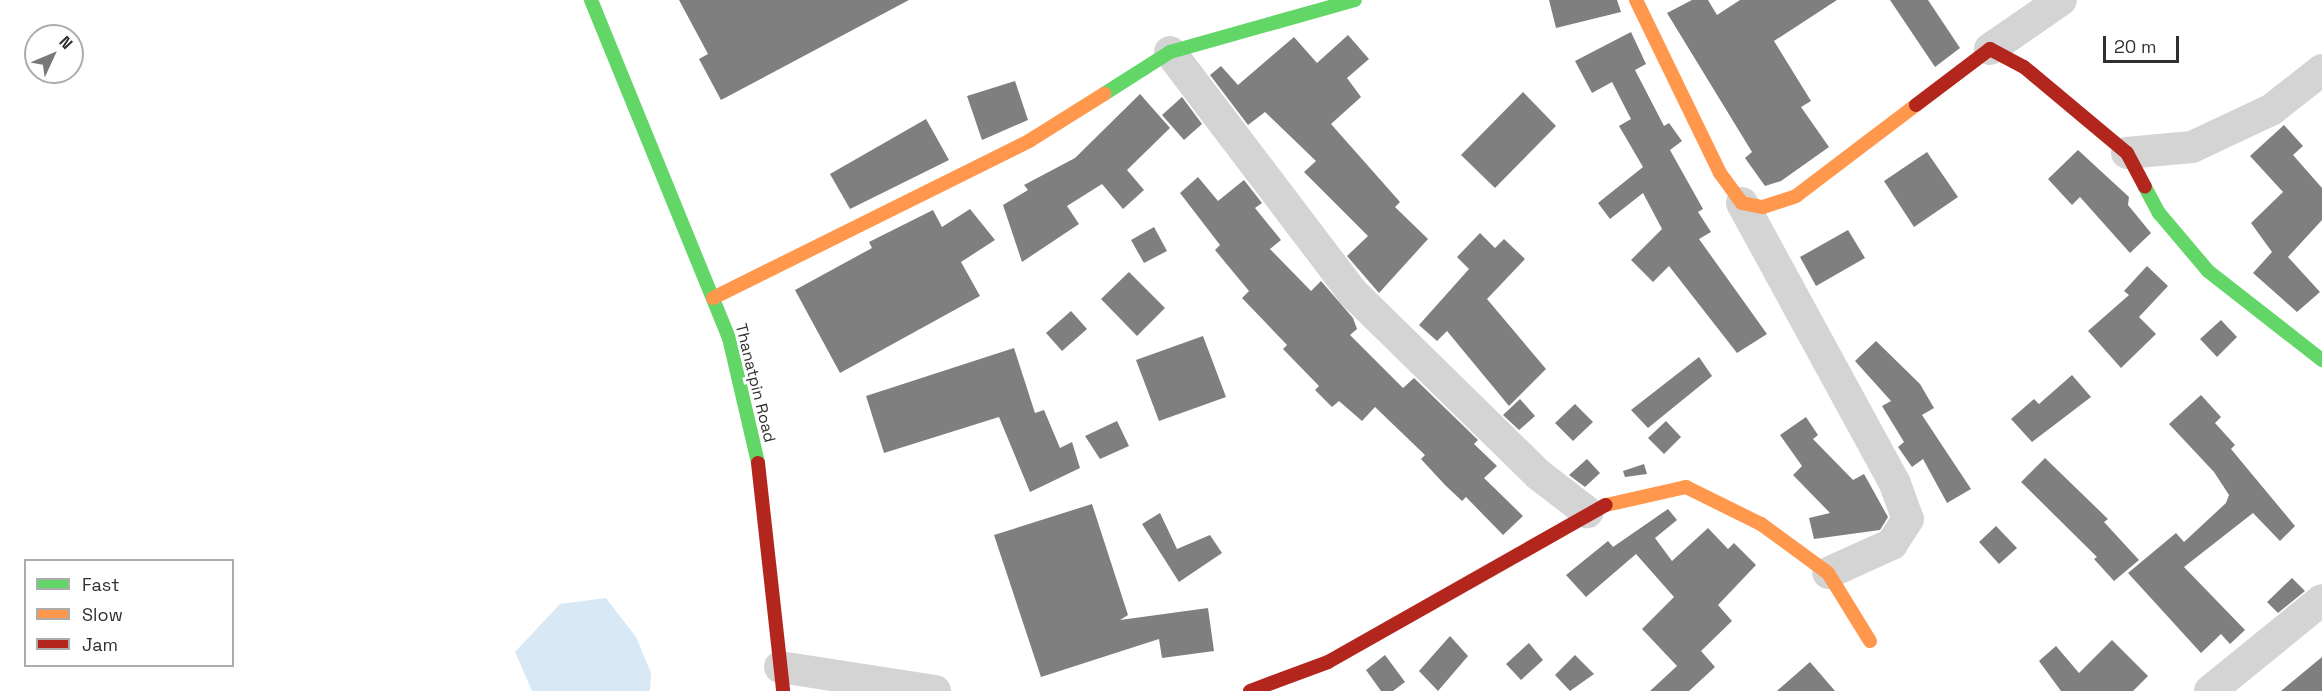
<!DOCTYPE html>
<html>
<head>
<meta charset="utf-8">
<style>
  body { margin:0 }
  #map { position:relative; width:2322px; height:691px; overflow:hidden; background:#fff; font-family:"Space Grotesk",sans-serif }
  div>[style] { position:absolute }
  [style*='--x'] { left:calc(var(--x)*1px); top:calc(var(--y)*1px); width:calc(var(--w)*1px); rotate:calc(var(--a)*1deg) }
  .water>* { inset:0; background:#d8e8f4 }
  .building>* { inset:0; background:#7f7f7f }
  .street>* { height:32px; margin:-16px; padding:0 16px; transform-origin:16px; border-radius:16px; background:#d4d4d4 }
  .fast>* { height:14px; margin:-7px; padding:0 7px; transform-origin:7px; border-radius:7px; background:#63d668 }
  .slow>* { height:14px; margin:-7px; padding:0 7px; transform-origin:7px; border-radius:7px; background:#ff974d }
  .jam>* { height:14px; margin:-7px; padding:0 7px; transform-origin:7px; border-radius:7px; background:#b3261e }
  span { translate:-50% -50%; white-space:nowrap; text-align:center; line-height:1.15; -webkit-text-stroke:6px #fff; paint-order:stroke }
  .street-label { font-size:16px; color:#303030 }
  .legend { position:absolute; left:24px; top:559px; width:210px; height:108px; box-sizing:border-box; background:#fff; border:2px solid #acacac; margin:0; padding:8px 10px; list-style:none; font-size:18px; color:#303030 }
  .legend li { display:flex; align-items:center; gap:12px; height:30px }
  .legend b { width:30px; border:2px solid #acacac }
  .north { position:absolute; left:24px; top:24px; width:60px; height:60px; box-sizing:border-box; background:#fff; border:2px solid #acacac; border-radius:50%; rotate:46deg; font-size:16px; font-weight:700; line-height:24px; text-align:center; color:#303030 }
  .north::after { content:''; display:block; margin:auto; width:21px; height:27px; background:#787878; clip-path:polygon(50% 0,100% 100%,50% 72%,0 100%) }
  .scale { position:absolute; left:2103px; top:36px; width:76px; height:27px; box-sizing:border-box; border:3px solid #303030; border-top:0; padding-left:8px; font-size:18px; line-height:21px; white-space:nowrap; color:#303030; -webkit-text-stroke:4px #fff; paint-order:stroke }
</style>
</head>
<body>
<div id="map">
  <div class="water">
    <i style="clip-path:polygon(606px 598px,636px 637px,651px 673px,650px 691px,532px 691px,515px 652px,560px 604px)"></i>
  </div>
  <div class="building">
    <i style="clip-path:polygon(679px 0,909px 0,721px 100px,699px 59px,708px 54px)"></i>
    <i style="clip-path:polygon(1549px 0,1617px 0,1621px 12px,1556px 28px)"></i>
    <i style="clip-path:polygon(1692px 0,1708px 0,1717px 15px,1740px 0,1837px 0,1774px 41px,1811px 101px,1801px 107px,1829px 147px,1781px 181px,1765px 186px,1745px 158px,1752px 152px,1667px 13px)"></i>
    <i style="clip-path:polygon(1890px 0,1928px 0,1960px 48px,1935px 67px)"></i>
    <i style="clip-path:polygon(1631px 32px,1646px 64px,1635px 70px,1664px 126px,1669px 123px,1682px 141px,1670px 150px,1703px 209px,1698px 212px,1711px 232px,1699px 239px,1767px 334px,1737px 353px,1669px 266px,1653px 282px,1631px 260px,1662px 229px,1643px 193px,1610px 219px,1598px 203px,1643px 167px,1619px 126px,1631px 119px,1612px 82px,1592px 93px,1575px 61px)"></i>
    <i style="clip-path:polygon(1348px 35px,1369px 59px,1347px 78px,1361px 97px,1331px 124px,1400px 202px,1395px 207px,1428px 239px,1379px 293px,1347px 256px,1368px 236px,1304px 172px,1316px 161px,1265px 112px,1248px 125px,1210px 75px,1221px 66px,1238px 85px,1294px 37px,1317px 63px)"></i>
    <i style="clip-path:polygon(1015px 81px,1028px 120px,982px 140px,967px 96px)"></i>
    <i style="clip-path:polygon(1523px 92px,1556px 126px,1495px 188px,1461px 155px)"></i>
    <i style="clip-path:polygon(1140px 94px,1170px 128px,1127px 170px,1144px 190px,1123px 209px,1102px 184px,1067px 206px,1079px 224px,1022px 262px,1003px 205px,1028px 190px,1024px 185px,1075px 158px)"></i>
    <i style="clip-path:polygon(1182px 97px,1202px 124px,1184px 140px,1162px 115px)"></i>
    <i style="clip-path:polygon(926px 119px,949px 160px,850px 209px,830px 174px)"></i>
    <i style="clip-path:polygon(2284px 125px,2303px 146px,2293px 155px,2322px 188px,2322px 220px,2288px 257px,2320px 292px,2297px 312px,2253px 273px,2272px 252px,2251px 223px,2283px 192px,2250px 156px)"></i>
    <i style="clip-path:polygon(2078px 150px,2129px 197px,2128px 205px,2151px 233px,2130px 253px,2080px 197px,2072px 205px,2048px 179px)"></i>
    <i style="clip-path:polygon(1927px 152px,1958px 197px,1914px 227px,1884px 181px)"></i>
    <i style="clip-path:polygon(1198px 177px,1218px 201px,1244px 180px,1262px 203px,1255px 208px,1281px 240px,1270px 249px,1311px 291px,1321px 281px,1353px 318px,1357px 329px,1350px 335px,1403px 388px,1414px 378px,1478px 440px,1474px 444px,1497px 466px,1484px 478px,1523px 516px,1503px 535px,1466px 497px,1462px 501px,1445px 485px,1421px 459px,1425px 455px,1375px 407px,1362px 421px,1339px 401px,1332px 407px,1315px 390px,1319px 386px,1283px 349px,1287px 345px,1242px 298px,1249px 291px,1215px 250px,1220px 245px,1180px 193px)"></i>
    <i style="clip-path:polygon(970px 209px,995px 240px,961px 262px,980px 296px,840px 373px,795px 290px,872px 248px,869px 242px,933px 210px,942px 227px)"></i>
    <i style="clip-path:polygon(1154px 227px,1167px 251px,1144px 263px,1131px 240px)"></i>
    <i style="clip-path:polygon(1848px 230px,1865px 258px,1816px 286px,1800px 257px)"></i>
    <i style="clip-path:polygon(1480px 233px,1495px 248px,1504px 239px,1525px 259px,1487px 299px,1546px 369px,1509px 406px,1447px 331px,1437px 341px,1419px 325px,1469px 269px,1457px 257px)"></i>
    <i style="clip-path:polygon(2147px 266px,2168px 286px,2139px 317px,2156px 334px,2121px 368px,2088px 331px,2129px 295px,2124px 291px)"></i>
    <i style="clip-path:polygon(1129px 272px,1165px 308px,1137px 336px,1101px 299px)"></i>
    <i style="clip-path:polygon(1071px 311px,1087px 329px,1062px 351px,1046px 333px)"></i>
    <i style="clip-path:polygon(2221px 320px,2237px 337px,2217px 357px,2200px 339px)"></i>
    <i style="clip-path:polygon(1203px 336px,1226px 397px,1159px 421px,1136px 360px)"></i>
    <i style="clip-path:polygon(1876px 341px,1920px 384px,1934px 408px,1922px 415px,1971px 489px,1947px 503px,1923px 459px,1912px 467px,1898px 447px,1904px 442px,1882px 406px,1891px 401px,1855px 361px)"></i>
    <i style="clip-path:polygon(1014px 348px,1035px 413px,1044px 410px,1060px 448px,1072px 442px,1080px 468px,1030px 492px,999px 417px,884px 453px,866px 396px)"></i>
    <i style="clip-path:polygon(1699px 357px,1712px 376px,1648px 428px,1631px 410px)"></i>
    <i style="clip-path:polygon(2072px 375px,2091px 397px,2032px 442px,2011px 419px,2034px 399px,2039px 404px)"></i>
    <i style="clip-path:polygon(2201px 395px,2221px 417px,2215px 423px,2235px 445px,2231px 449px,2295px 526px,2280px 541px,2253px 513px,2184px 567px,2245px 630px,2230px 644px,2221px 634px,2201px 653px,2128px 573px,2176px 533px,2184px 542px,2226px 503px,2229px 495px,2214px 472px,2169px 424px)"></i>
    <i style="clip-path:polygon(1520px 399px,1535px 416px,1519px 430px,1503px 415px)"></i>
    <i style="clip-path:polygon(1575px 404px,1593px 422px,1573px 441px,1555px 423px)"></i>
    <i style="clip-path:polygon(1806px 417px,1818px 435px,1813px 439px,1853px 480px,1864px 474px,1888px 517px,1880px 530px,1814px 539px,1809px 518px,1830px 513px,1793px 475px,1802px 466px,1780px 435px)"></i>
    <i style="clip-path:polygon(1117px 421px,1129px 446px,1100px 459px,1085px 436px)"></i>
    <i style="clip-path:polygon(1666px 421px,1681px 437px,1664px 454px,1648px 438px)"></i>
    <i style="clip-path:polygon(2045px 458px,2108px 519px,2104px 522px,2139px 560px,2114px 581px,2094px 559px,2097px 557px,2021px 482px)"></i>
    <i style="clip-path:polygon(1587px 459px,1600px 473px,1585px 487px,1569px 475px)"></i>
    <i style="clip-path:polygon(1644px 464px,1647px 474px,1625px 477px,1623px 471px)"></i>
    <i style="clip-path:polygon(1092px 504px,1128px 615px,1120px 620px,1208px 608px,1214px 651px,1162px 658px,1159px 639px,1041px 677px,994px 535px)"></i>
    <i style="clip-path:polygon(1668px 509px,1677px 520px,1655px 538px,1672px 561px,1708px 528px,1728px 549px,1734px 543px,1756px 565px,1718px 605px,1732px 621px,1701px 651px,1715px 667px,1689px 691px,1650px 691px,1677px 666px,1642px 629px,1674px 597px,1636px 554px,1586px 597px,1566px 575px,1608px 541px,1613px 547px)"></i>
    <i style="clip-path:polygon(1160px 513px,1177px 549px,1210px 535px,1222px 553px,1179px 582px,1142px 524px)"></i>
    <i style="clip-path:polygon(1996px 526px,2017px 548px,1999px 564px,1979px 542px)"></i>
    <i style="clip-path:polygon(2292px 578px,2305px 591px,2278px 613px,2267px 602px)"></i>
    <i style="clip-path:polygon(1450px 636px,1468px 656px,1438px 691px,1419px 671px)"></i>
    <i style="clip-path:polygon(2112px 640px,2148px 676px,2133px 691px,2061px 691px,2039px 661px,2056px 646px,2079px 673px)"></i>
    <i style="clip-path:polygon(1529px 643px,1543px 660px,1521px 680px,1506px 664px)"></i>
    <i style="clip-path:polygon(1385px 655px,1405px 682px,1393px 691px,1381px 691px,1366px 670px)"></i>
    <i style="clip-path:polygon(1575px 655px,1594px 674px,1570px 691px,1555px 675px)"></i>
    <i style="clip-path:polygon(2322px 657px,2322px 691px,2281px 691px)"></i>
    <i style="clip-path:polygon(1810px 662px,1835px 691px,1777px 691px)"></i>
  </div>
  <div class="street">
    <i style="--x:1990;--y:49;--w:86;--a:-34.6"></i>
    <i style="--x:1170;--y:52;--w:303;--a:52.8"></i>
    <i style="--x:1353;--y:293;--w:260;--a:44.4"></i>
    <i style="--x:1539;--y:475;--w:61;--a:37.6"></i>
    <i style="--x:2127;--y:153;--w:65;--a:-5.3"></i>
    <i style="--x:2192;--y:147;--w:87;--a:-25.1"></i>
    <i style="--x:2271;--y:110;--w:65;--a:-38.1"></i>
    <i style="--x:1742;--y:203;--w:320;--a:61.4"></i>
    <i style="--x:1895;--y:484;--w:37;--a:70"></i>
    <i style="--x:1908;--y:519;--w:30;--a:123"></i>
    <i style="--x:1892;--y:544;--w:70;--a:155.6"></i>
    <i style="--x:780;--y:667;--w:157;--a:8.8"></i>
    <i style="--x:2210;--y:691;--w:144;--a:-39.1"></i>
  </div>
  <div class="fast">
    <i style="--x:591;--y:0;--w:365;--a:67.8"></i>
    <i style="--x:729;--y:338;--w:128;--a:76.9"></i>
    <i style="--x:1104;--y:94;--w:78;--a:-32.5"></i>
    <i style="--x:1170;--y:52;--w:192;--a:-15.7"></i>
    <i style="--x:2145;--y:187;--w:30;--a:62"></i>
    <i style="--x:2159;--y:213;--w:76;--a:49.8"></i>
    <i style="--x:2208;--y:271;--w:145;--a:38"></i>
  </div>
  <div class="slow">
    <i style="--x:1636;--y:0;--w:192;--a:64.1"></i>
    <i style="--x:1720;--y:173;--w:37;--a:54"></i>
    <i style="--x:1742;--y:203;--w:21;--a:11"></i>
    <i style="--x:1763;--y:207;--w:35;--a:-18"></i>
    <i style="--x:1796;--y:196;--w:151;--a:-37.2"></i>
    <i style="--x:713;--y:298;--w:353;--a:-26.4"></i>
    <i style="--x:1029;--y:141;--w:89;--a:-32.1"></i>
    <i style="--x:1606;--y:505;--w:82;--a:-12.7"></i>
    <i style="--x:1686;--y:487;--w:84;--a:26.3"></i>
    <i style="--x:1761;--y:524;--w:83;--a:36.2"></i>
    <i style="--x:1828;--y:573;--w:80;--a:58.3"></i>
  </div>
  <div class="jam">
    <i style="--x:1916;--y:105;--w:93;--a:-37.1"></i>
    <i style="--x:1990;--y:49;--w:38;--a:28"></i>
    <i style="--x:2024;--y:67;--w:134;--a:39.9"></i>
    <i style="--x:2127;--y:153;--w:38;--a:62"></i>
    <i style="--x:758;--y:463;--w:229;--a:83.7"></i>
    <i style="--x:1250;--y:691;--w:83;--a:-20.4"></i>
    <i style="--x:1328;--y:662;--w:319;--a:-29.5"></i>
  </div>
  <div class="street-label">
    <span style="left:755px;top:383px;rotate:76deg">Thanatpin Road</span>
  </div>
  <ul class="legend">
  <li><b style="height:8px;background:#63d668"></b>Fast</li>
  <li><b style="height:8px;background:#ff974d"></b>Slow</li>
  <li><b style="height:8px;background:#b3261e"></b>Jam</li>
  </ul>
  <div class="north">N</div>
  <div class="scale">20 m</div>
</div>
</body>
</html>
